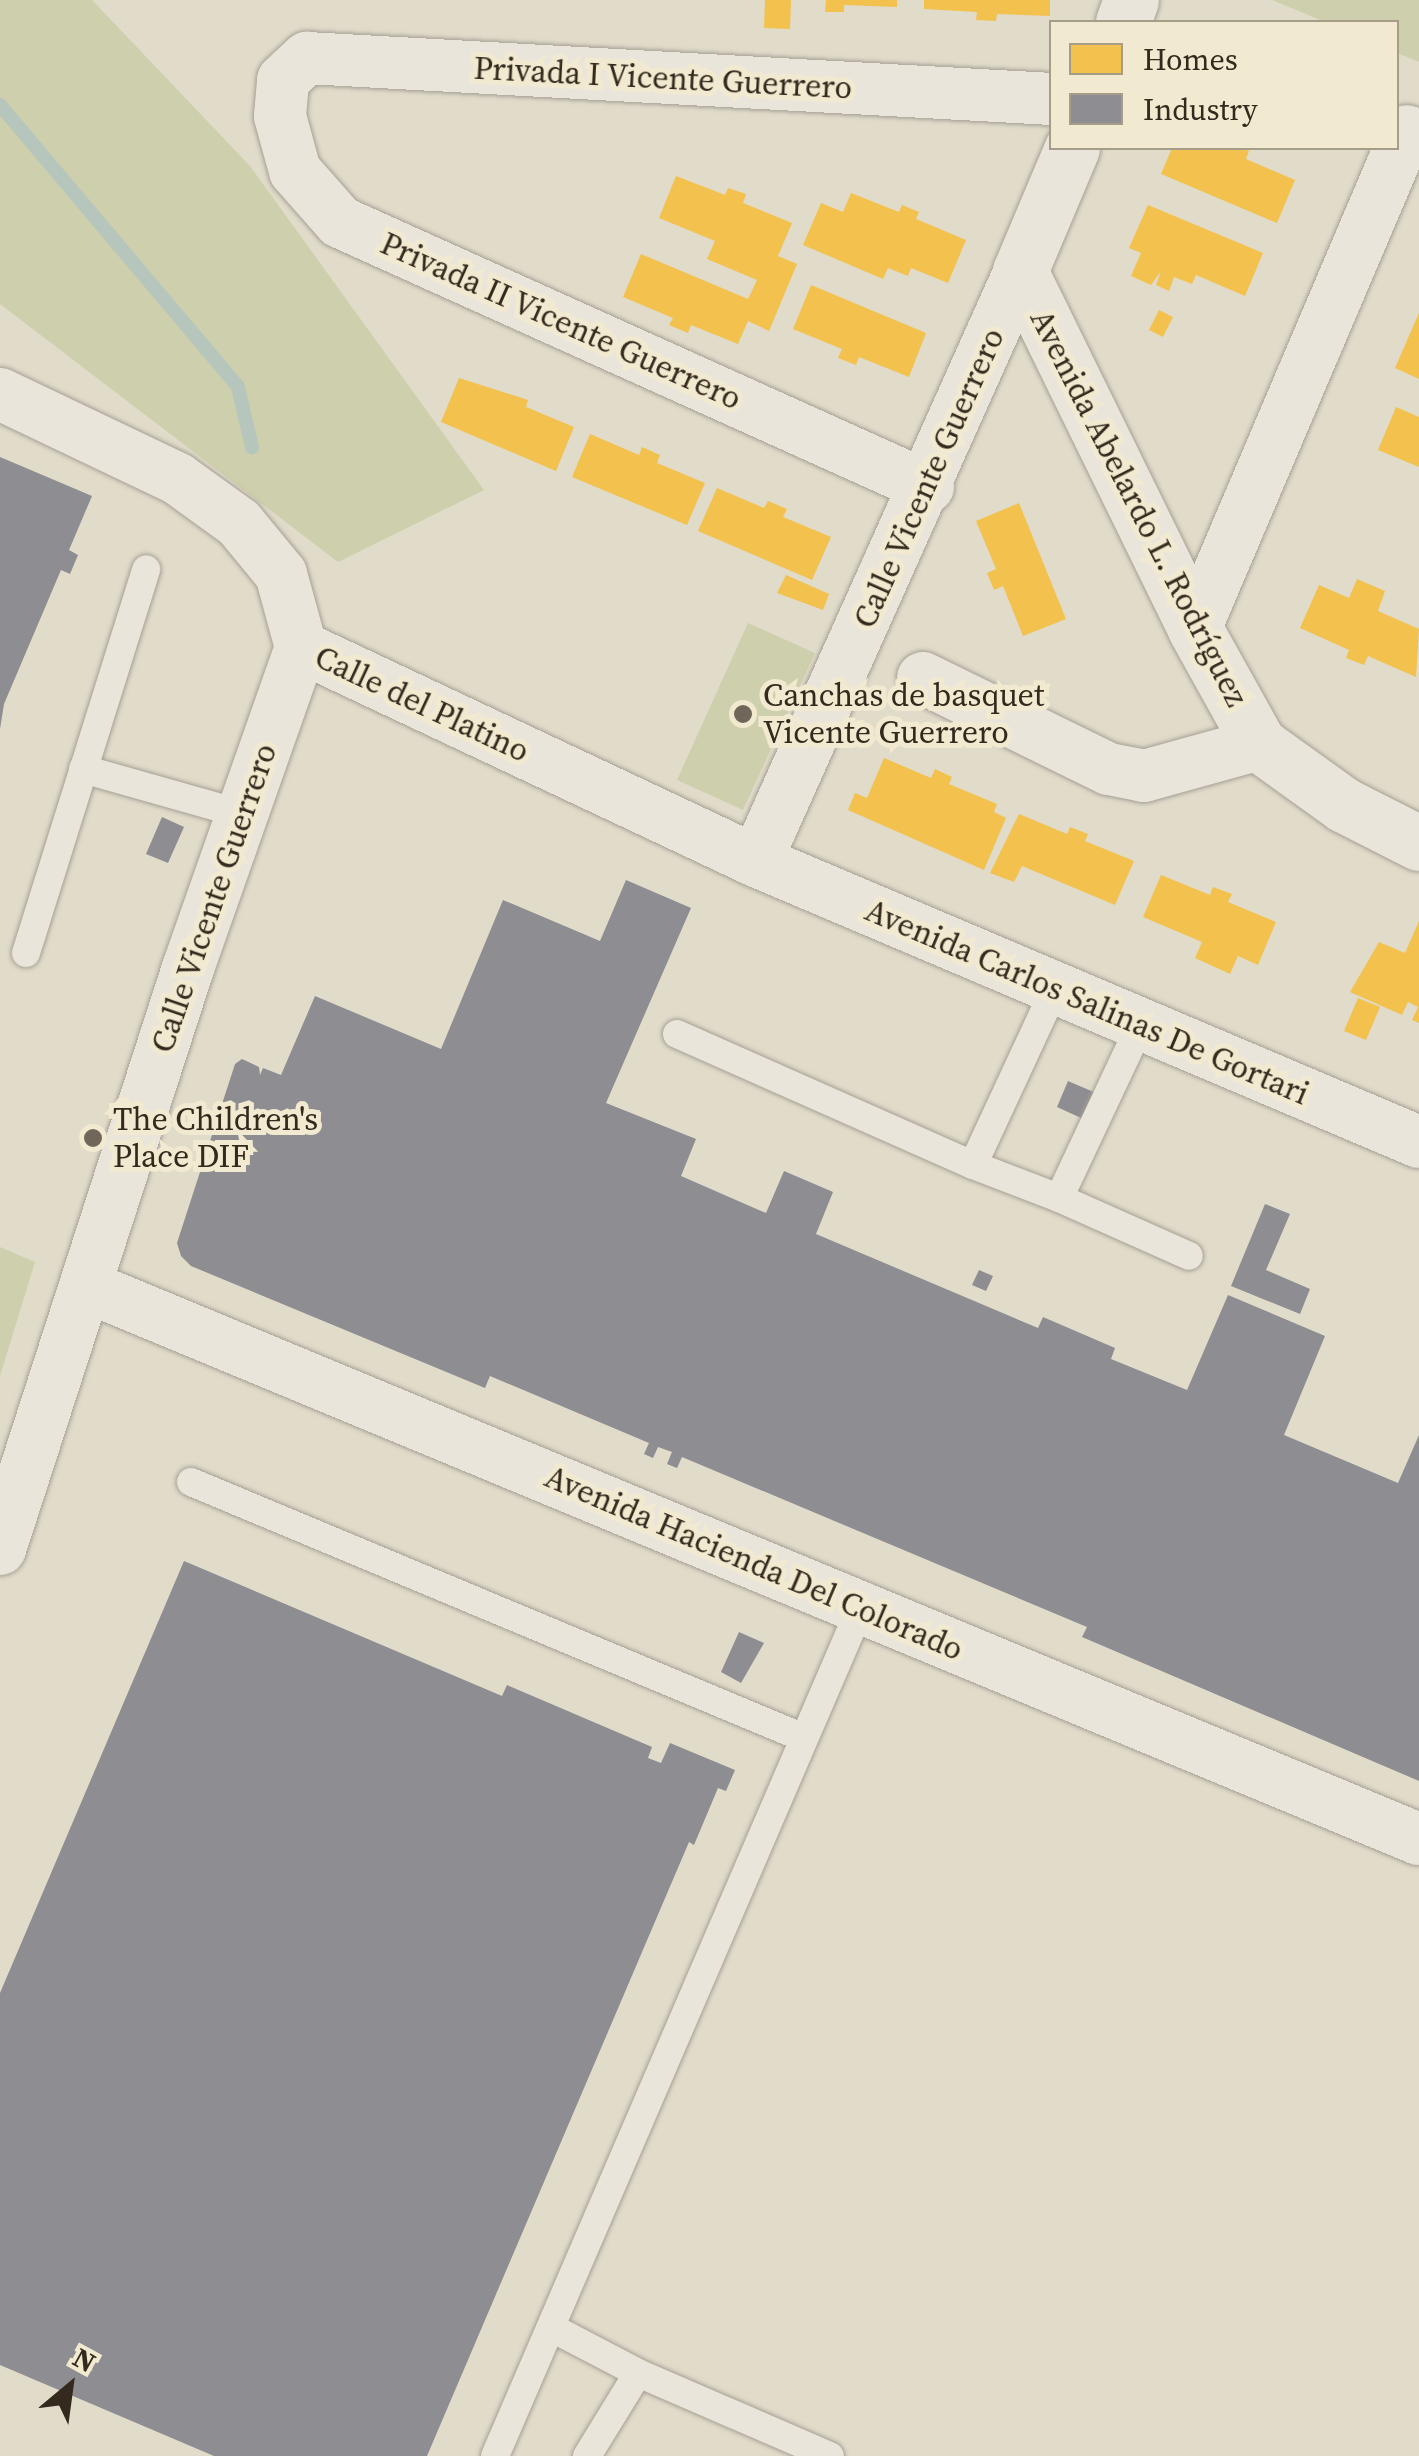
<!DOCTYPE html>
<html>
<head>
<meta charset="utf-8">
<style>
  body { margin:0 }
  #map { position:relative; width:1419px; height:2456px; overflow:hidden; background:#e1dbca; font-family:"Source Serif 4",serif }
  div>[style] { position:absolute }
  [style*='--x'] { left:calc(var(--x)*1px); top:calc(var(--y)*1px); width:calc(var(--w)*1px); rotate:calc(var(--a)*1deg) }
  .green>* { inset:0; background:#ced0ad }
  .homes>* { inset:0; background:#f2c14e }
  .industry>* { inset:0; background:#8d8d92 }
  .stream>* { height:14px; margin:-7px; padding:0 7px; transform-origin:7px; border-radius:7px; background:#b6c6bd }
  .roads { filter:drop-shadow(0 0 2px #a6a094) drop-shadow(0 0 2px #a6a094) }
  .lane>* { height:28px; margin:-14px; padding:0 14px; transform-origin:14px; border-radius:14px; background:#eae5db }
  .street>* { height:52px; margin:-26px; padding:0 26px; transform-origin:26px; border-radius:26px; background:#eae5db }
  .secondary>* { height:55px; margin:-27.5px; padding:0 27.5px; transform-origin:27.5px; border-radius:27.5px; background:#eae5db }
  .dots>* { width:28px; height:28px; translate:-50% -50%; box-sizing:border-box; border:5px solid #f2ead0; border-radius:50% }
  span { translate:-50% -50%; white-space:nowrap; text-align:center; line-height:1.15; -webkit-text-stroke:10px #f2ead0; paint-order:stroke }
  .street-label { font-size:32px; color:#33291d }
  .poi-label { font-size:32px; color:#33291d }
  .left { translate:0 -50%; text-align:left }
  .legend { position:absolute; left:1049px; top:20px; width:350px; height:130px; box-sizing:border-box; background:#f2ead0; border:2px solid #a69d88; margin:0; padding:12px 18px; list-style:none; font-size:30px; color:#33291d }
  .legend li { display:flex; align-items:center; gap:20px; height:50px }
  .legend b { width:50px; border:2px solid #a69d88 }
  .north { position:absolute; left:20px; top:2336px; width:100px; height:100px; -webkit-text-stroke:8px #f2ead0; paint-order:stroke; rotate:29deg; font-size:28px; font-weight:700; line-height:40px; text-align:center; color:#33291d }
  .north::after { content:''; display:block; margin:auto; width:35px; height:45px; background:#33291d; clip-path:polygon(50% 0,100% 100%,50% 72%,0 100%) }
</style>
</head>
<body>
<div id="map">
  <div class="green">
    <i style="clip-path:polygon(0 0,92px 0,250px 166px,484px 490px,338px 562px,0 304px)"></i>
    <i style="clip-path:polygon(1272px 0,1419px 0,1419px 62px,1397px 53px,1396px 22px,1325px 22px)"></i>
    <i style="clip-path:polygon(748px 623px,815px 653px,743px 810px,677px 780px)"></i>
    <i style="clip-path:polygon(0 1247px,35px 1262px,0 1376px)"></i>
  </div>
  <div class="homes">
    <i style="clip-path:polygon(765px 0,791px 0,790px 29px,764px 28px)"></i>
    <i style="clip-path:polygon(826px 0,897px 0,897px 7px,844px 5px,844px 12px,825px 12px)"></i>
    <i style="clip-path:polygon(924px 0,1050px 0,1050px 16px,997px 14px,996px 21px,976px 20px,977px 12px,924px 9px)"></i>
    <i style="clip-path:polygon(1172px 148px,1240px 148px,1249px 151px,1246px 159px,1295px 180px,1277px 223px,1161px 174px)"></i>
    <i style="clip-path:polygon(676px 176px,725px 195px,728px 188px,746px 194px,743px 203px,792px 223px,778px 256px,797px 264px,769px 331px,748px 321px,738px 344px,691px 325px,688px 333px,669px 325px,673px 318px,623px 297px,641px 254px,748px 299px,757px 280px,707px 259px,715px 241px,659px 218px)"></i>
    <i style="clip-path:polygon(851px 193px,899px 212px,902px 205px,919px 212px,916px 219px,966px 240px,948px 283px,911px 268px,908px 276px,888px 268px,883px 279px,803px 245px,821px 203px,843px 212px)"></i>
    <i style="clip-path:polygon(1148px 205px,1263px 253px,1245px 296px,1196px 275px,1192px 284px,1174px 277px,1169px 291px,1156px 285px,1161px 271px,1151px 285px,1131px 276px,1141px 253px,1129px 248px)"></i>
    <i style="clip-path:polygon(811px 285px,926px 333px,909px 377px,859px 357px,856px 365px,838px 358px,842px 349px,793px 329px)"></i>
    <i style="clip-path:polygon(1159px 310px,1173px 317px,1163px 337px,1149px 330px)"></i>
    <i style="clip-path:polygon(1419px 313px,1419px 379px,1395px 368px)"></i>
    <i style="clip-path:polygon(459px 378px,528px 400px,526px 407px,574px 427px,556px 471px,441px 422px)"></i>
    <i style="clip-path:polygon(1396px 407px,1419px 417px,1419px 467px,1378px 450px)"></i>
    <i style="clip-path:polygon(590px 434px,639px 455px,642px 447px,660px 455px,657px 463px,705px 483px,687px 525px,572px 477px)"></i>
    <i style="clip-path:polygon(717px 488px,764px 508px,768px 501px,787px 509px,783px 517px,831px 537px,812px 580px,698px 531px)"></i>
    <i style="clip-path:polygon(1019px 503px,1066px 619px,1023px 636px,1003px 586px,994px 590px,987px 573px,996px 569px,976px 521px)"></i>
    <i style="clip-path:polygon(786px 575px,829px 594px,823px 610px,777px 593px)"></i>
    <i style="clip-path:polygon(1357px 579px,1385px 591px,1378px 611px,1419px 629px,1416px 677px,1368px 656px,1364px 665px,1346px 658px,1349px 650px,1300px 628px,1319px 585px,1349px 598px)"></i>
    <i style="clip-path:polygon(884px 758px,931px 778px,935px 769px,952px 777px,949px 784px,997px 804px,994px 812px,1006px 818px,984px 870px,848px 810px,855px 793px,867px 798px)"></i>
    <i style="clip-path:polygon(1019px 814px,1067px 834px,1070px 827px,1088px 834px,1085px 841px,1134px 861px,1115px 905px,1022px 866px,1014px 882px,990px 873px)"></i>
    <i style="clip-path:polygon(1161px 875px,1210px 895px,1213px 887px,1232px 894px,1228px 902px,1276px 922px,1258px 965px,1238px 956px,1230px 974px,1195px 958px,1202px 942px,1143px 917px)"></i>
    <i style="clip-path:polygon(1419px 921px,1419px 1023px,1412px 1020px,1418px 1007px,1408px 1002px,1402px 1015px,1350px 992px,1379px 942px,1405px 953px)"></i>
    <i style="clip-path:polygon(1358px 998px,1380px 1007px,1366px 1040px,1344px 1031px)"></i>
  </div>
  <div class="industry">
    <i style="clip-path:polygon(0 457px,92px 496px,69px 550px,78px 555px,70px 574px,61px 570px,4px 704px,0 729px)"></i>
    <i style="clip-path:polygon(162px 817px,184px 827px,168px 863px,146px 854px)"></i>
    <i style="clip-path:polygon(626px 880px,691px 908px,606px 1103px,696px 1139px,681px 1176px,766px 1213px,784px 1171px,833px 1192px,816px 1234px,1038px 1328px,1043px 1317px,1115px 1348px,1111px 1359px,1187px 1390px,1228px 1295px,1325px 1336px,1284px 1435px,1398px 1483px,1419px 1435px,1419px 1781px,1082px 1637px,1087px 1627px,682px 1457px,677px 1468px,667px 1464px,672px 1452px,658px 1447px,653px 1458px,644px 1454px,649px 1443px,490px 1376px,485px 1388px,191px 1266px,181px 1256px,177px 1243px,235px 1064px,242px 1059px,259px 1067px,260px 1075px,263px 1068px,281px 1075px,315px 996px,441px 1049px,503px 900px,600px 941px)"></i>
    <i style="clip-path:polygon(1068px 1081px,1103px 1096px,1092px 1123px,1057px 1107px)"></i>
    <i style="clip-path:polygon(1265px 1204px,1290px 1214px,1266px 1270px,1310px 1289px,1300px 1314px,1231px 1286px)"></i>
    <i style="clip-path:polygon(979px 1270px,993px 1276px,986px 1291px,972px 1285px)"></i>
    <i style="clip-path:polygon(184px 1561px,502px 1696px,507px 1685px,652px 1747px,648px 1758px,661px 1763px,670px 1743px,735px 1770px,726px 1791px,718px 1788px,694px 1845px,689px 1842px,427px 2456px,214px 2456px,0 2365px,0 1993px)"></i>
    <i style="clip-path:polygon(739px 1632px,764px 1643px,741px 1683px,721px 1672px)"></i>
  </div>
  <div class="stream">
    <i style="--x:0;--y:105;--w:369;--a:49.8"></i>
    <i style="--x:238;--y:387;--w:62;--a:76.9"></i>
  </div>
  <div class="roads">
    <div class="lane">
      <i style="--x:83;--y:769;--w:165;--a:15.8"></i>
      <i style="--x:26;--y:953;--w:402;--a:-72.6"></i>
      <i style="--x:1141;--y:1024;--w:192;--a:115.2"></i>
      <i style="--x:1059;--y:1198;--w:142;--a:24"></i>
      <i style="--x:677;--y:1034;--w:324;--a:23.9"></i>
      <i style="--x:973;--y:1165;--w:195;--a:-65.1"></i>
      <i style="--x:973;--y:1165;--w:92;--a:21"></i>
      <i style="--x:191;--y:1482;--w:664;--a:22.67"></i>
      <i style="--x:552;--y:2328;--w:97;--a:27.6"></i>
      <i style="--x:638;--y:2373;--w:209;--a:23.4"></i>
      <i style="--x:495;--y:2456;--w:925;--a:-66.68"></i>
      <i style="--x:587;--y:2456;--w:97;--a:-58.4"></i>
    </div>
    <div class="street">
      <i style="--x:0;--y:394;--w:197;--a:25.5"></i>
      <i style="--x:178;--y:479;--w:75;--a:35.8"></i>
      <i style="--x:239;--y:523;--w:66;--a:50.5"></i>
      <i style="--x:281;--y:574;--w:76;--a:74.7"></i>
      <i style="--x:301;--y:647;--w:503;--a:25.19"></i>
      <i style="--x:756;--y:861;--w:720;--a:22.97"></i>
      <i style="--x:928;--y:487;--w:645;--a:-155.74"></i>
      <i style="--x:340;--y:222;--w:68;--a:-131.4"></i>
      <i style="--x:295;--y:171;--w:57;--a:-105.3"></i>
      <i style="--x:280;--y:116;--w:36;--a:-85"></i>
      <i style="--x:283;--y:80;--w:33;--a:-43"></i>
      <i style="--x:307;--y:58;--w:746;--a:3.15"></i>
      <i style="--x:1195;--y:629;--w:541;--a:-66.94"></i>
      <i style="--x:923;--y:678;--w:207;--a:26.1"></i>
      <i style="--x:1109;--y:769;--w:36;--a:11"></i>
      <i style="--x:1144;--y:776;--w:119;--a:-15.5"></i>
      <i style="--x:756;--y:861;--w:646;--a:-65.89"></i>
      <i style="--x:88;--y:1287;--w:1441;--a:22.53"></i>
      <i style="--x:0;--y:1549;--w:611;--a:-72.07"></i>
      <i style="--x:188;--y:968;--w:340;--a:-70.6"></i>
    </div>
    <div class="secondary">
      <i style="--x:1123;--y:22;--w:23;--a:-70"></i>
      <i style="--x:1072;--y:148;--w:134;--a:112.9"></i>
      <i style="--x:1020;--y:271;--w:398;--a:63.9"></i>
      <i style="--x:1195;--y:629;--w:132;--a:60.9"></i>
      <i style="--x:1259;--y:744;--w:105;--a:35.7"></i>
      <i style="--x:1344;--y:805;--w:84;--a:26.9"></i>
    </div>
  </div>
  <div class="dots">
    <i style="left:743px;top:714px;background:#70675a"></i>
    <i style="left:93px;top:1138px;background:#70675a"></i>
  </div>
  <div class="street-label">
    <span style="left:663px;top:78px;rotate:3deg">Privada I Vicente Guerrero</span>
    <span style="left:561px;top:321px;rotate:24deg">Privada II Vicente Guerrero</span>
    <span style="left:929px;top:478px;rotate:-66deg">Calle Vicente Guerrero</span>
    <span style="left:1139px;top:508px;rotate:63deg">Avenida Abelardo L. Rodríguez</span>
    <span style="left:422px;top:704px;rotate:25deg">Calle del Platino</span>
    <span style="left:214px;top:898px;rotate:-71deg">Calle Vicente Guerrero</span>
    <span style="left:1087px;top:1002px;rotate:23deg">Avenida Carlos Salinas De Gortari</span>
    <span style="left:754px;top:1563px;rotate:23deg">Avenida Hacienda Del Colorado</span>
  </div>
  <div class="poi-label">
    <span class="left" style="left:763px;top:714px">Canchas de basquet<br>Vicente Guerrero</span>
    <span class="left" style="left:113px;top:1138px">The Children's<br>Place DIF</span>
  </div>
  <ul class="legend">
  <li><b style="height:28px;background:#f2c14e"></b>Homes</li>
  <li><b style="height:28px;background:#8d8d92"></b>Industry</li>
  </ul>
  <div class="north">N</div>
</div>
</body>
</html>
